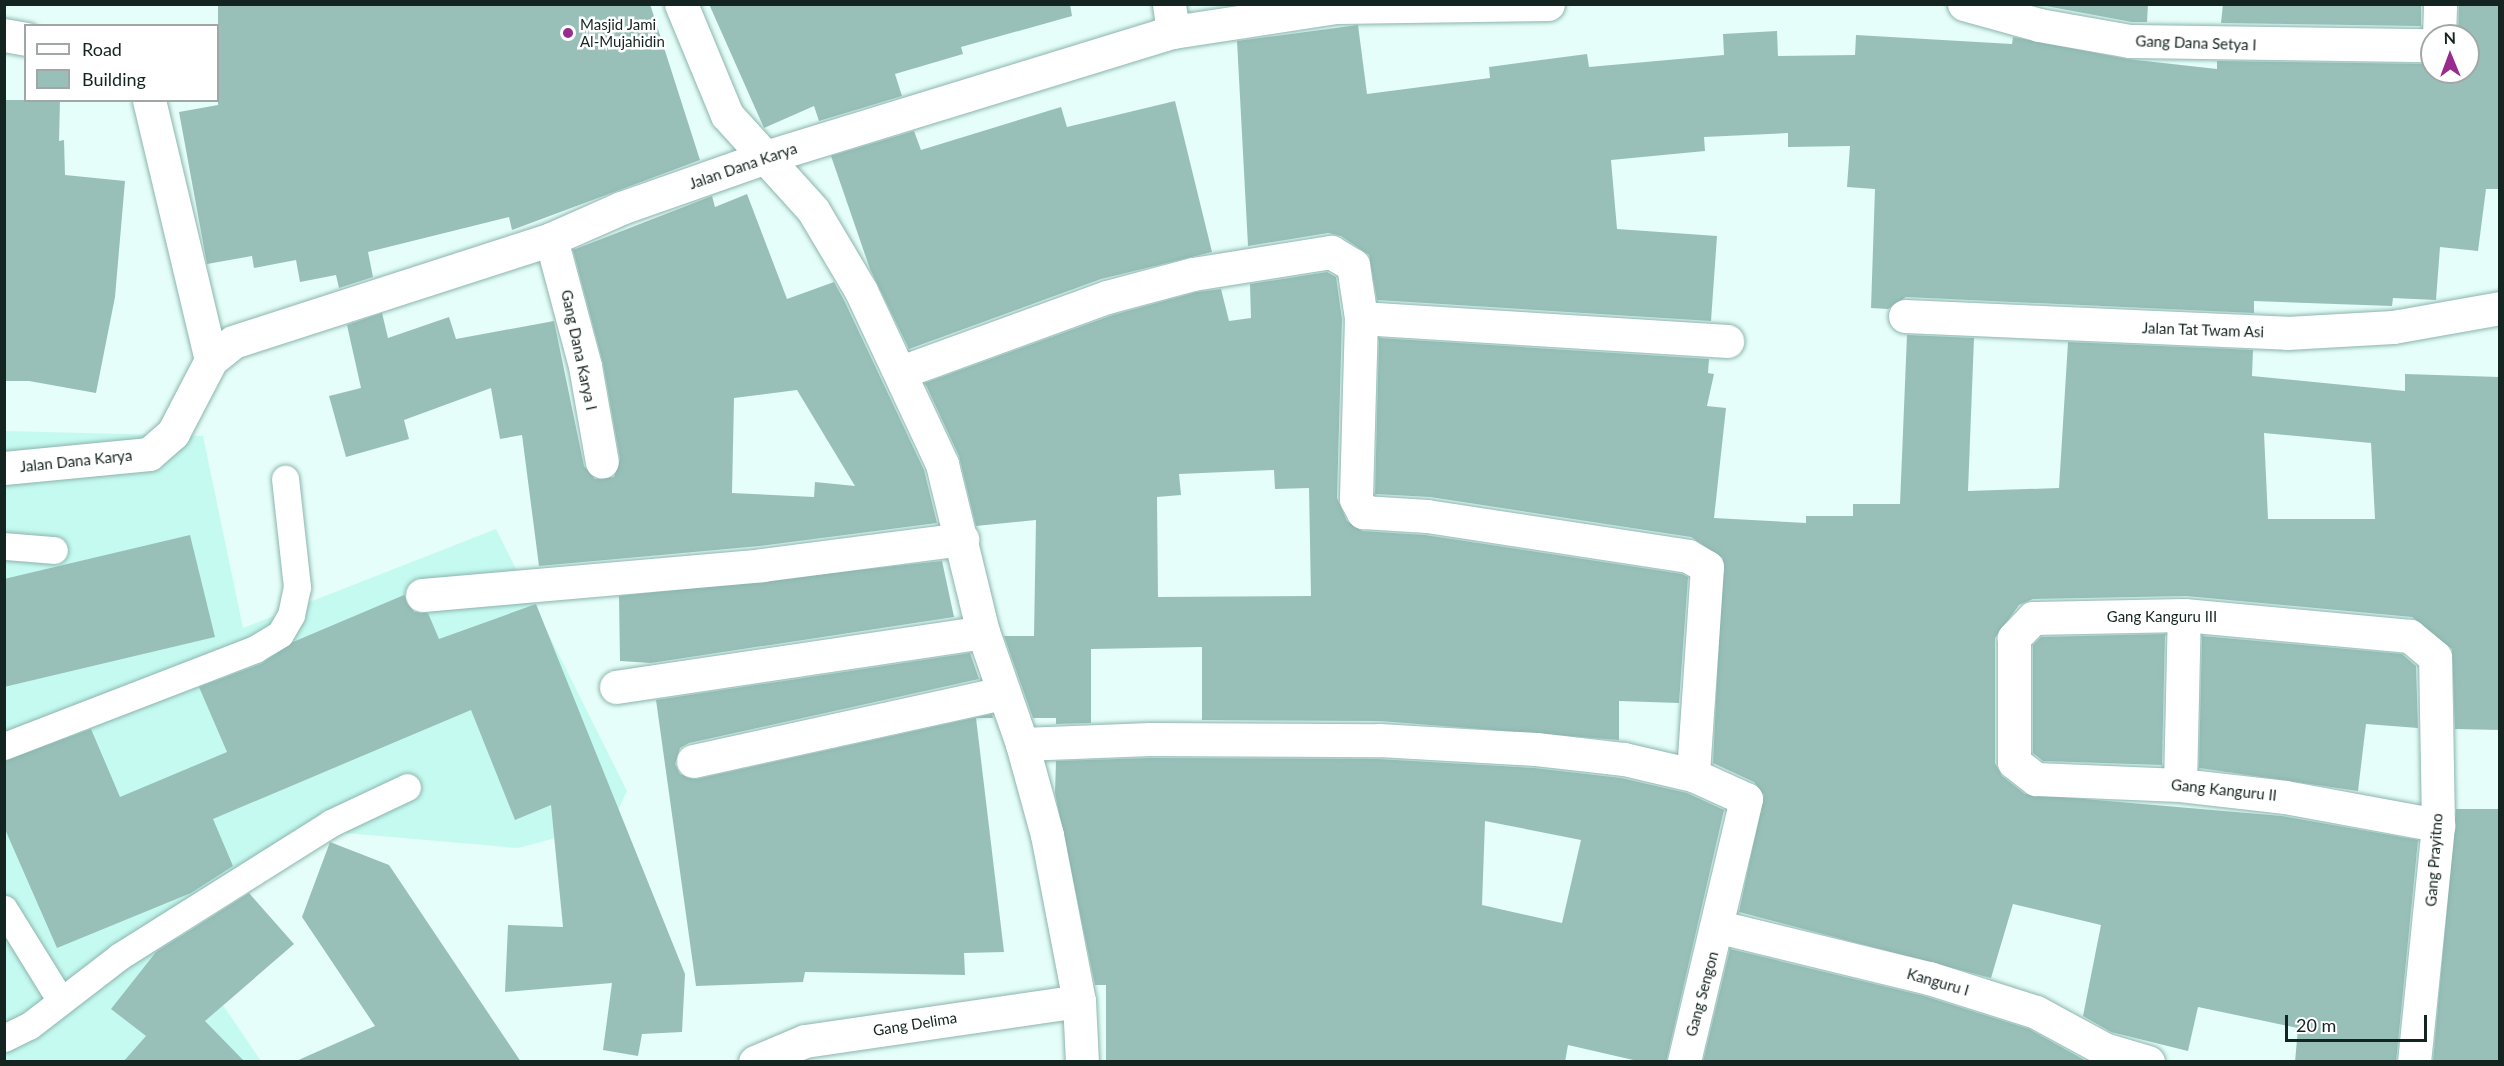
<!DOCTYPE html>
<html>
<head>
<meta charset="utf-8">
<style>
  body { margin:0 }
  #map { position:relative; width:2504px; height:1066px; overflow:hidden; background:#e5fef9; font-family:Lato,sans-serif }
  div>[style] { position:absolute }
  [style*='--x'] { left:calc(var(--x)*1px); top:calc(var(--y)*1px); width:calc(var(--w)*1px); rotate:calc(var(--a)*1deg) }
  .built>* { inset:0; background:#c5faf1 }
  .building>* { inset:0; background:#98c0b9 }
  .roads { filter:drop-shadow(0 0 2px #8cb4ad) drop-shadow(0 0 2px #8cb4ad) }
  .lane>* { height:27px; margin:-13.5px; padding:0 13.5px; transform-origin:13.5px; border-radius:13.5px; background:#fff }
  .street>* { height:33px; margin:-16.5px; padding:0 16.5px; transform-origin:16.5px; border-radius:16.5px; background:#fff }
  .dots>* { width:16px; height:16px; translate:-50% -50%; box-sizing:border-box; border:3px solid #fff; border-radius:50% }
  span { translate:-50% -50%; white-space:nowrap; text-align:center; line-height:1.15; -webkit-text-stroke:5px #fff; paint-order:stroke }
  .poi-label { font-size:15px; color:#142421 }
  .left { translate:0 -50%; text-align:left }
  .street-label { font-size:15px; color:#142421 }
  .frame { position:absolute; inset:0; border:6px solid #142421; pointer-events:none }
  .legend { position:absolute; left:24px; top:24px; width:195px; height:78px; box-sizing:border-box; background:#fff; border:2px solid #a1a7a6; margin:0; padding:8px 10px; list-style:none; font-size:18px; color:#142421 }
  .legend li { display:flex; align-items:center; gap:12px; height:30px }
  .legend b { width:30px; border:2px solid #a1a7a6 }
  .north { position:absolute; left:2420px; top:24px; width:60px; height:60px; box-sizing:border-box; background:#fff; border:2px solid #a1a7a6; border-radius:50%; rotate:359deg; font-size:16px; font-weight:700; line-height:24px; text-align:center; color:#142421 }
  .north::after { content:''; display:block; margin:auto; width:21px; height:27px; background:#982c8e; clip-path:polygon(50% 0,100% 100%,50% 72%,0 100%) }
  .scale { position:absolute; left:2285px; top:1015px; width:142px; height:27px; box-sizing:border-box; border:3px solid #142421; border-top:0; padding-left:8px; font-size:18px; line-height:21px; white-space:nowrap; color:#142421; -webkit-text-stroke:4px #fff; paint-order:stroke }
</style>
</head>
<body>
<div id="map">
  <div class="built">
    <i style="clip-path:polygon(5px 431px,203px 436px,243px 628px,496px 529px,627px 791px,612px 823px,518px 848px,334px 832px,172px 930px,261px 1061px,5px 1062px)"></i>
  </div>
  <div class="building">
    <i style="clip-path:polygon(218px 4px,650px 4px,700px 160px,512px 230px,509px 217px,368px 252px,373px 277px,339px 288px,336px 275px,300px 282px,296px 260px,254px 268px,252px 256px,207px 264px,179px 112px,218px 105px)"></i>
    <i style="clip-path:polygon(709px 4px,1070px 4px,1072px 16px,961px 47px,963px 54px,895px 74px,902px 96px,819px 121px,814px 106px,764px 128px)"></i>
    <i style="clip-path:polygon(2035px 4px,2148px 4px,2147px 22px,2132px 22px)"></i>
    <i style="clip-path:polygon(2223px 4px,2421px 4px,2421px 26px,2221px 23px)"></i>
    <i style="clip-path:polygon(2459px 4px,2499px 4px,2499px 189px,2486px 189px,2478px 251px,2440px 247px,2436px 300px,2393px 298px,2392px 306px,2254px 301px,2254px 313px,1906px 297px,1888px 309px,1871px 308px,1875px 189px,1847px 187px,1850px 146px,1788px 147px,1788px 133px,1704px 137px,1705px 151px,1611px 160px,1617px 229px,1717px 236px,1711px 321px,1377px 300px,1369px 255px,1341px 236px,1328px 233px,1248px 246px,1237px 41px,1358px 25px,1367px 94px,1490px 78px,1489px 67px,1587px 54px,1589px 67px,1724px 55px,1723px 34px,1777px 31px,1778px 56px,1855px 55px,1856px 35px,2012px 44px,2013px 37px,2127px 59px,2217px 69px,2217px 61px,2432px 64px,2432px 72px,2468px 72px,2468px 36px,2458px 36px)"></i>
    <i style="clip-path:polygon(4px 100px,60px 100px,59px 141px,64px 140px,65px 175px,125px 181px,115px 297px,96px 393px,29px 381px,4px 381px)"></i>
    <i style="clip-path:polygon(1175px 101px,1212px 252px,1101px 279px,909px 349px,870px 269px,831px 156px,914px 131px,921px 150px,1061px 107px,1067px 127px)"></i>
    <i style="clip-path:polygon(evenodd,747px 194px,787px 299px,834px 282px,844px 300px,924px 470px,937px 523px,760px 546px,539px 566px,522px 435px,500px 439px,491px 388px,404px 420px,409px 439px,346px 457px,329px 396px,361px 388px,347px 325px,382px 313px,388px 338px,449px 317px,456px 339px,554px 321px,584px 466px,595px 479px,614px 477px,620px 459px,603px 363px,573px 250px,712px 196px,715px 207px,747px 194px,797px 390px,855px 486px,815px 482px,814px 497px,732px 493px,734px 398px,797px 390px)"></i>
    <i style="clip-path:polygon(evenodd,1327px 272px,1336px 277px,1342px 319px,1337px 498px,1347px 521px,1362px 531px,1425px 535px,1682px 574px,1688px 577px,1679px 703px,1619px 701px,1619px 740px,1380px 721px,1202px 720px,1202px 647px,1091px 649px,1091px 723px,1056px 724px,1056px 718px,1033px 718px,1004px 636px,1034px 636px,1036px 520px,976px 526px,959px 456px,925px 383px,1113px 315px,1197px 292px,1221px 289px,1229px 321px,1251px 318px,1250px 284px,1327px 272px,1274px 470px,1275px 489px,1309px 488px,1311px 596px,1158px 597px,1157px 497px,1181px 495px,1179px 474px,1274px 470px)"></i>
    <i style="clip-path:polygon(evenodd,1907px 335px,1974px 338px,1968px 491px,2059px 488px,2068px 342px,2253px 350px,2252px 376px,2405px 391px,2405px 374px,2499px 377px,2499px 730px,2455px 729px,2452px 649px,2412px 617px,2186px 596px,2033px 599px,2019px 605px,1995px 638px,1995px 763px,2002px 776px,2025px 794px,2282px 816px,2418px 840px,2396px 1062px,2295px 1062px,2298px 1028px,2198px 1007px,2188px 1051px,2111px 1032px,2083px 1016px,2101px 925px,2013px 904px,1991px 978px,1739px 912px,1764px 795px,1754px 782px,1713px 763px,1723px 558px,1691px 537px,1430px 497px,1375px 494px,1379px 338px,1709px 359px,1708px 373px,1714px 374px,1707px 406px,1726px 408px,1714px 518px,1806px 523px,1806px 516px,1853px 516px,1853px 504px,1900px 504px,1907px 335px,2264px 433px,2371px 443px,2375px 519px,2268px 519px,2264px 433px)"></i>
    <i style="clip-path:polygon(190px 535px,215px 637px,4px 687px,4px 579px)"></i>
    <i style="clip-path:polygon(942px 561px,954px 617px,651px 663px,620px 661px,619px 596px)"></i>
    <i style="clip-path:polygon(404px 595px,414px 612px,428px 613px,439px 639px,536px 604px,685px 974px,682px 1032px,642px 1034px,638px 1056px,603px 1050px,612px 983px,505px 992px,508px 925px,563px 927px,551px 805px,515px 820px,471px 710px,213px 819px,233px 866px,191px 893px,57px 948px,4px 827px,4px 761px,91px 729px,120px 797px,227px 752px,199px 687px,261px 664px,293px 642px)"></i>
    <i style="clip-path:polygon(2165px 634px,2162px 765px,2043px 761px,2033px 753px,2033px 645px,2041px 637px)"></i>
    <i style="clip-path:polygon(2202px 636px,2402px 654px,2416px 666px,2418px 728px,2366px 724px,2358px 791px,2199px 768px)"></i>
    <i style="clip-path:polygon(970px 653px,979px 679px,689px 743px,680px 748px,675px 764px,680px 774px,697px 779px,992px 714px,993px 718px,976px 718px,1004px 952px,964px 953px,965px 975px,805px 972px,803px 982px,696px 986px,656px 700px)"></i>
    <i style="clip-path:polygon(evenodd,1150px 758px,1378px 759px,1534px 768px,1621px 778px,1687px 793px,1724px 810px,1666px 1062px,1642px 1062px,1568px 1045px,1565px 1062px,1106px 1062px,1106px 985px,1095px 985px,1055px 793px,1056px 761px,1150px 758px,1485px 821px,1581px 840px,1562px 923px,1482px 905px,1485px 821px)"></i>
    <i style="clip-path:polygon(2456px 809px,2499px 809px,2499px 1062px,2433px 1062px)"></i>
    <i style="clip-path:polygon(330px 842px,389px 865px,521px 1062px,294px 1062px,375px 1026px,302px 917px)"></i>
    <i style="clip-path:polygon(249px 893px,294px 944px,205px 1021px,245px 1062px,123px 1062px,146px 1036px,111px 1009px,156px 952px)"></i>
    <i style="clip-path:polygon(1730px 949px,1924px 996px,2029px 1029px,2088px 1062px,1703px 1062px)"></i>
  </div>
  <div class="roads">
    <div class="lane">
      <i style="--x:4;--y:546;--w:50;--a:4.6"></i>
      <i style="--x:4;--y:746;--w:269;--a:-21.1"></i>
      <i style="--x:255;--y:649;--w:29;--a:-31"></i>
      <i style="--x:280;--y:634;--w:22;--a:-60"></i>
      <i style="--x:291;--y:615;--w:29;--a:-78"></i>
      <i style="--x:297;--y:587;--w:109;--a:-96.3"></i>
      <i style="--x:4;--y:909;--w:108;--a:58.2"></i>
      <i style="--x:4;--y:1038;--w:28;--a:-26"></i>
      <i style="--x:29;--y:1026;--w:115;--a:-37.6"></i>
      <i style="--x:120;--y:956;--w:249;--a:-32.2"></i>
      <i style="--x:331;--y:823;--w:84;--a:-25.3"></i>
    </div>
    <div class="street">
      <i style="--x:681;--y:4;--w:120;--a:67.5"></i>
      <i style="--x:727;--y:115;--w:128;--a:47.8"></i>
      <i style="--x:813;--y:210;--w:94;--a:59.3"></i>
      <i style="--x:861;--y:291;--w:191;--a:64.9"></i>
      <i style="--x:942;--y:464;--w:173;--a:76.3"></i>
      <i style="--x:983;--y:632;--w:119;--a:70.8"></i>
      <i style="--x:1022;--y:744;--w:94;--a:74.6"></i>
      <i style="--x:1047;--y:835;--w:169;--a:79.1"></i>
      <i style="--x:1079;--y:1001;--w:61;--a:87.2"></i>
      <i style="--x:1169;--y:4;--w:28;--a:82"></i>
      <i style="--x:1964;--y:4;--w:78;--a:15.6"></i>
      <i style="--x:2039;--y:25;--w:92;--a:10"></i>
      <i style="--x:2130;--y:41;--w:302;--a:0.8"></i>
      <i style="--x:4;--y:35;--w:22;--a:10"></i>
      <i style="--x:2439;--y:36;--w:32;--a:-88"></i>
      <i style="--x:149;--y:100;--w:267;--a:76.6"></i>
      <i style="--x:551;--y:239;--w:131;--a:75"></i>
      <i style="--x:585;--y:366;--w:97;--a:80"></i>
      <i style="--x:1905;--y:316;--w:382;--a:2.5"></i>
      <i style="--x:2287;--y:333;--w:106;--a:-3.2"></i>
      <i style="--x:2393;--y:327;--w:109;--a:-10.1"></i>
      <i style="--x:1361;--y:318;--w:367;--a:3.6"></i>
      <i style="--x:901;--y:372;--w:219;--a:-20"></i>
      <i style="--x:1107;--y:297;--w:89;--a:-15"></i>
      <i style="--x:1193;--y:274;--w:140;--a:-9.1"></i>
      <i style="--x:1331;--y:252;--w:26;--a:31"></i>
      <i style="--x:1353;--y:265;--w:54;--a:81.4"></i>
      <i style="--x:1361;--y:318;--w:181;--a:91.6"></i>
      <i style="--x:1356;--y:499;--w:15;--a:62"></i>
      <i style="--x:1363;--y:512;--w:64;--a:3.6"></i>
      <i style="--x:1427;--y:516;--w:264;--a:8.7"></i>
      <i style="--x:1688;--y:556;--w:22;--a:30"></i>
      <i style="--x:1707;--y:567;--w:208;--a:93.9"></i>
      <i style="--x:1693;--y:775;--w:58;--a:24.4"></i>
      <i style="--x:1746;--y:799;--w:270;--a:103.3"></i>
      <i style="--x:4;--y:468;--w:146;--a:-5.5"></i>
      <i style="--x:149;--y:454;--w:32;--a:-41"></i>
      <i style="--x:173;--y:433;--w:82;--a:-62.5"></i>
      <i style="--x:211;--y:360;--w:28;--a:-39"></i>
      <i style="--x:233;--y:342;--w:334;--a:-17.9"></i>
      <i style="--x:551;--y:239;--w:77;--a:-23.9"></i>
      <i style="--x:621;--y:208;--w:157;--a:-19.4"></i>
      <i style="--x:769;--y:156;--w:423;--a:-17.1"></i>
      <i style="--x:1173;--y:32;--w:165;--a:-8.7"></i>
      <i style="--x:1336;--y:7;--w:212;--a:-0.8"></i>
      <i style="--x:422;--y:595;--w:341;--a:-5"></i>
      <i style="--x:762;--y:565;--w:202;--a:-7.4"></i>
      <i style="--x:616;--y:687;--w:371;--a:-8.5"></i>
      <i style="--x:1022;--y:744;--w:128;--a:-2.2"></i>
      <i style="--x:1150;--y:739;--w:229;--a:0.3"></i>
      <i style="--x:1379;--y:740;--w:157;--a:3.3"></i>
      <i style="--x:1536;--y:749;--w:89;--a:6.5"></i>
      <i style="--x:1624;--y:759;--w:71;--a:13.1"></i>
      <i style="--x:693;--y:761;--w:316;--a:-12.4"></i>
      <i style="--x:2180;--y:785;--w:170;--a:-88.7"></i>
      <i style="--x:1719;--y:927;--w:216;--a:13.7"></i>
      <i style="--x:1929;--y:978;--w:112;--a:17.6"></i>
      <i style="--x:2036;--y:1012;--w:77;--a:28.6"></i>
      <i style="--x:2104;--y:1049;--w:46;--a:16.5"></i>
      <i style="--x:755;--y:1062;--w:54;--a:-22.8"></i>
      <i style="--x:805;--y:1041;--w:277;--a:-8.3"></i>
      <i style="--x:2414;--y:1062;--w:238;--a:-84.2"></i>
      <i style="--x:2438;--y:825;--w:168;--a:-91"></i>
      <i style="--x:2435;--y:657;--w:33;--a:-140"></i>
      <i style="--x:2410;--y:636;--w:227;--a:-174.7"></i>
      <i style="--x:2184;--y:615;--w:151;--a:178.9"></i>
      <i style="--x:2033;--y:618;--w:28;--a:134"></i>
      <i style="--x:2014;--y:638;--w:124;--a:90"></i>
      <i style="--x:2014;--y:762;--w:28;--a:38"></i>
      <i style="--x:2036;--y:779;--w:144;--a:2.4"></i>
      <i style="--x:2180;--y:785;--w:106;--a:6.5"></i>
      <i style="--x:2285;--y:797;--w:156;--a:10.4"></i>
    </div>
  </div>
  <div class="dots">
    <i style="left:568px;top:33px;background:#982c8e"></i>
  </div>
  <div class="poi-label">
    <span class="left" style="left:580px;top:33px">Masjid Jami<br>Al-Mujahidin</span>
  </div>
  <div class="street-label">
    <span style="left:2196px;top:43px;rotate:2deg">Gang Dana Setya I</span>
    <span style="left:743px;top:166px;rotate:-19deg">Jalan Dana Karya</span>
    <span style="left:2203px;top:330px;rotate:2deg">Jalan Tat Twam Asi</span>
    <span style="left:579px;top:350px;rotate:78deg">Gang Dana Karya I</span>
    <span style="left:76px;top:461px;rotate:-6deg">Jalan Dana Karya</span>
    <span style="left:2162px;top:617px">Gang Kanguru III</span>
    <span style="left:2224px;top:790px;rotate:6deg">Gang Kanguru II</span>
    <span style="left:2434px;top:860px;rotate:-86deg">Gang Prayitno</span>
    <span style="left:1938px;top:982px;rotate:16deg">Kanguru I</span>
    <span style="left:1702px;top:994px;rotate:-75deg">Gang Sengon</span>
    <span style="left:915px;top:1024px;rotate:-9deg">Gang Delima</span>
  </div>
  <div class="frame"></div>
  <ul class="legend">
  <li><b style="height:8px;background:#fff"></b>Road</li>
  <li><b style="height:16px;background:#98c0b9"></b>Building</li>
  </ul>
  <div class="north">N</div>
  <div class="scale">20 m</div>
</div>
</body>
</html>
